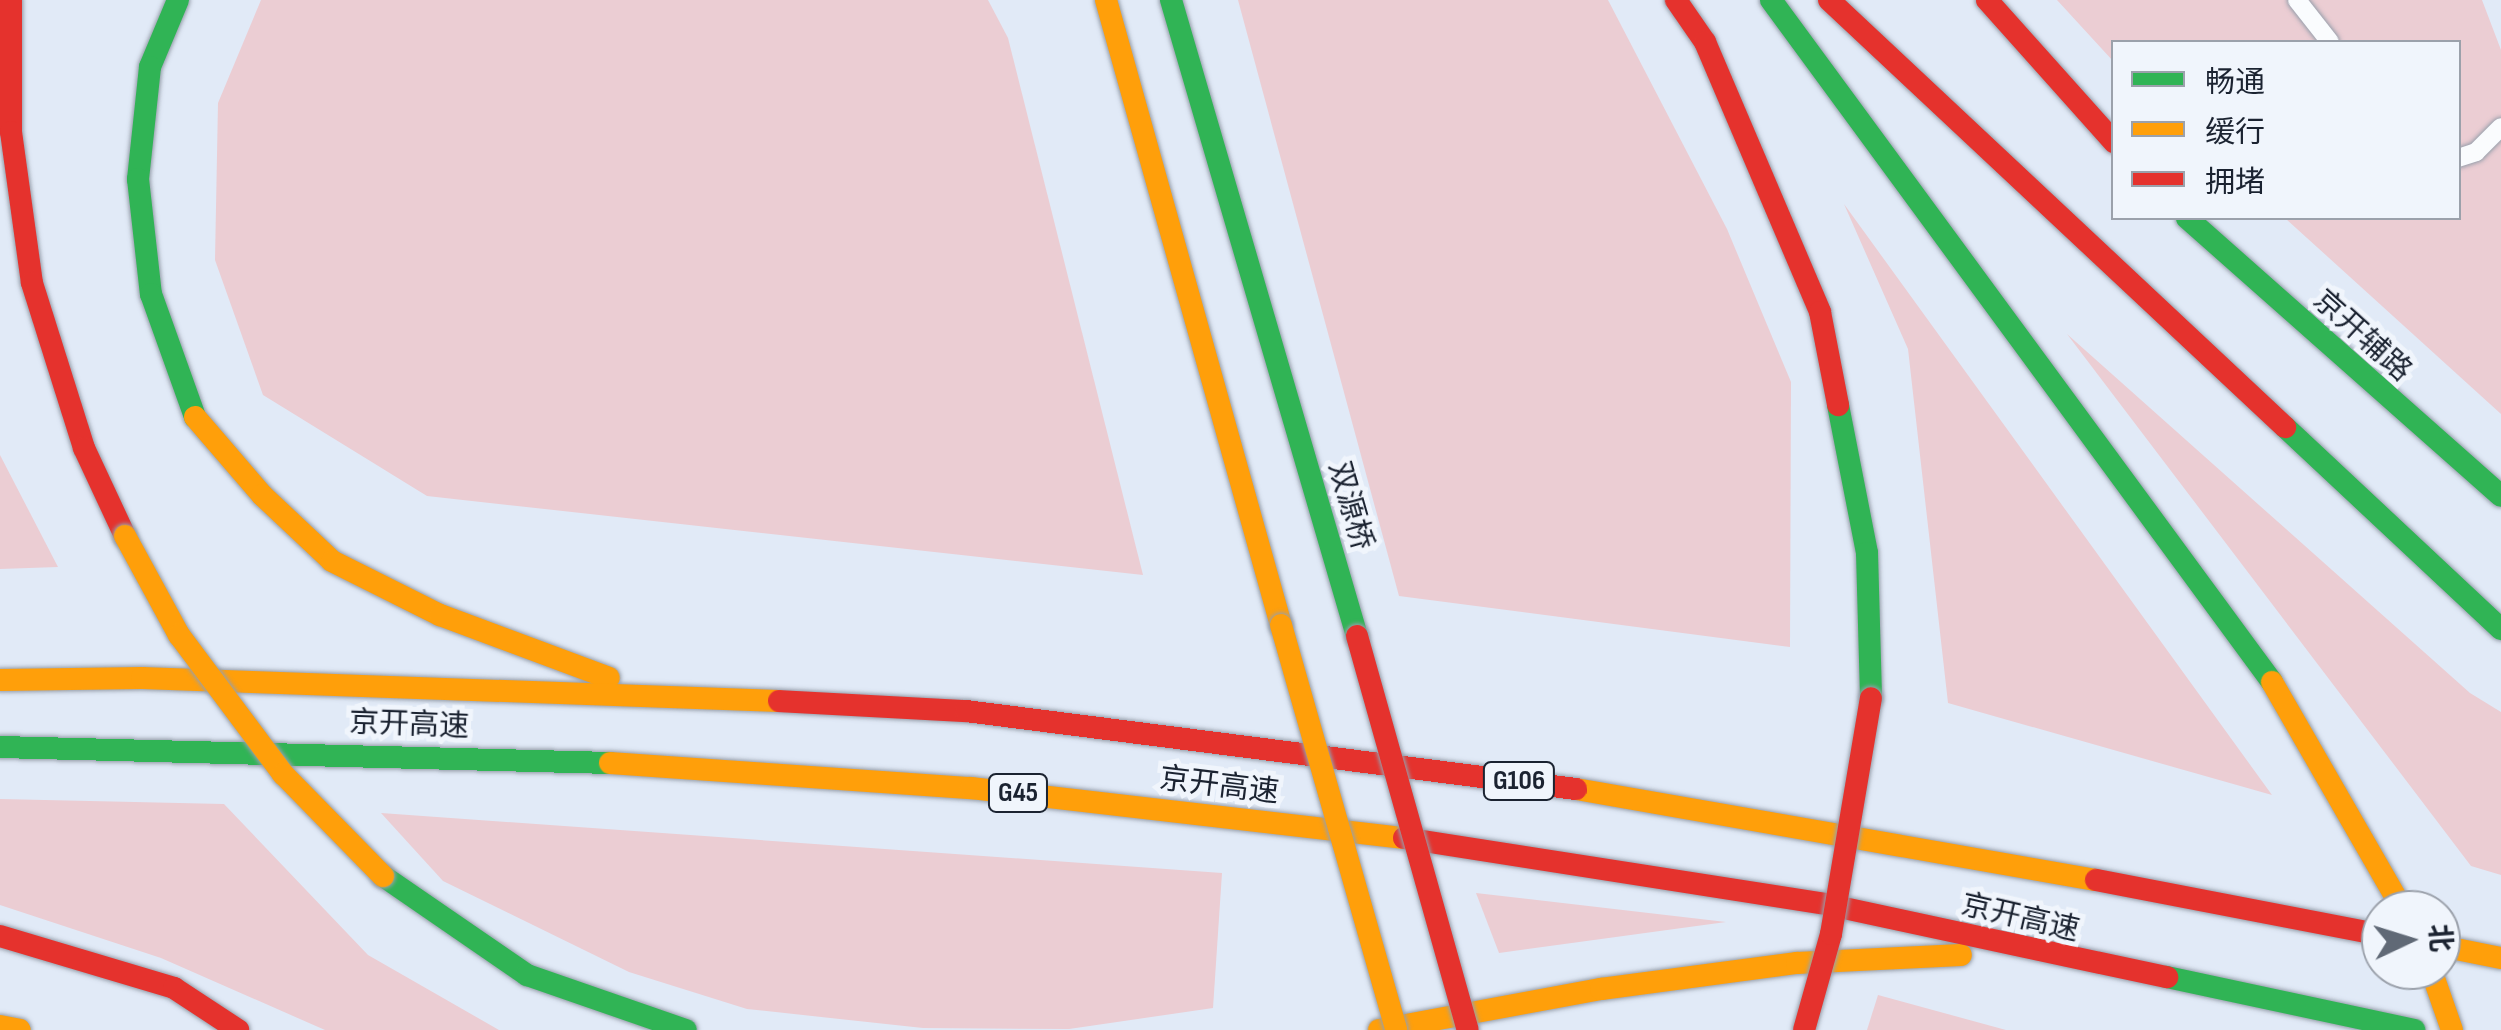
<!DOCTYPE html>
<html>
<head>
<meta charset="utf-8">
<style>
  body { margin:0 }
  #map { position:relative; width:2501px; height:1030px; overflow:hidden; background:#e1eaf7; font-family:"Sofia Sans Condensed","Noto Sans SC",sans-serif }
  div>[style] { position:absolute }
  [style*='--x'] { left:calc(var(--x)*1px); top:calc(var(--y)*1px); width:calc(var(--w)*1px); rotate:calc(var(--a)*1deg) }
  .green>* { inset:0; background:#ebcdd3 }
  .roads { filter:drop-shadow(0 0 2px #979fab) drop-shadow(0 0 2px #979fab) }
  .lane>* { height:18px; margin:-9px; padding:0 9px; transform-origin:9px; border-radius:9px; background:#fafcfe }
  .fast>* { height:22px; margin:-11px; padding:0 11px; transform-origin:11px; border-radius:11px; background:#30b455 }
  .slow>* { height:22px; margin:-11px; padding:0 11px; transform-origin:11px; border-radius:11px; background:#ff9f0a }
  .jam>* { height:22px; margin:-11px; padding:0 11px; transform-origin:11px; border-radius:11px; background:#e5322d }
  .bridges { filter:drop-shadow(0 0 2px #979fab) drop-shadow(0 0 2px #979fab) }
  .slow-bridge>* { height:22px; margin:-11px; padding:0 11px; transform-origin:11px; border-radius:11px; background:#ff9f0a }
  .jam-bridge>* { height:22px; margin:-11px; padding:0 11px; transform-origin:11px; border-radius:11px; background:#e5322d }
  span { translate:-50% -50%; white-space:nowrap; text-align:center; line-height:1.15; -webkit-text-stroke:10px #f0f5fc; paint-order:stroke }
  .shield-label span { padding:2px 8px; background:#f0f5fc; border:2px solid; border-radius:8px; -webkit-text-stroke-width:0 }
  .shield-label { font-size:28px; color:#1b2331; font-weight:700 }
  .street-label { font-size:30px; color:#1b2331 }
  .legend { position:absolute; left:2111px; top:40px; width:350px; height:180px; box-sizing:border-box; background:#f0f5fc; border:2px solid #9ba1ab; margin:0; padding:12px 18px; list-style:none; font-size:30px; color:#1b2331 }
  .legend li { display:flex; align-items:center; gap:20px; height:50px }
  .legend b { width:50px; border:2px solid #9ba1ab }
  .north { position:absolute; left:2361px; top:890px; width:100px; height:100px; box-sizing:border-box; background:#f0f5fc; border:2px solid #9ba1ab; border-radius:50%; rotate:86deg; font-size:28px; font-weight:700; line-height:40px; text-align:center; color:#1b2331 }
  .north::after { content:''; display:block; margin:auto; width:35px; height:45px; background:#606976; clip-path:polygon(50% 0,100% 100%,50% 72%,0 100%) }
</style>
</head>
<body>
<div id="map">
  <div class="green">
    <i style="clip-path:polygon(261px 0,988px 0,1008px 38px,1143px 575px,427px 496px,263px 395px,215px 260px,218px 103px)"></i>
    <i style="clip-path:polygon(1238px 0,1608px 0,1727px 229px,1791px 382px,1790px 647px,1399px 596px)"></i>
    <i style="clip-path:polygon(2057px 0,2482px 0,2501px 50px,2501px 414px,2285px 218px,2458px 218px,2458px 42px,2114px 42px,2113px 61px)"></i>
    <i style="clip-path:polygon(1844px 204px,2272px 795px,1948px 703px,1908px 349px)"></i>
    <i style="clip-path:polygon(2067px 334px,2470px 693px,2501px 712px,2501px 875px,2471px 866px)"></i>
    <i style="clip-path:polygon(0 455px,58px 567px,0 569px)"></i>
    <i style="clip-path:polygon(0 799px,224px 804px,368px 955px,499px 1030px,325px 1030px,161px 958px,0 905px)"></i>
    <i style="clip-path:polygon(381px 813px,1222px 873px,1213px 1008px,1069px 1029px,923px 1028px,747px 1009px,629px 972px,443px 881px)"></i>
    <i style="clip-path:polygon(1476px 893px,1726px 922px,1499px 953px)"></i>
    <i style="clip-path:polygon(1878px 995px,2006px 1030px,1867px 1030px)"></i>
  </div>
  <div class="roads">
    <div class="lane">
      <i style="--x:2297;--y:0;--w:53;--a:51.8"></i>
      <i style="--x:2458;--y:158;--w:19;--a:-18"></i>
      <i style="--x:2476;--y:152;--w:35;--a:-45"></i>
    </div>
    <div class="fast">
      <i style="--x:178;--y:0;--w:73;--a:112.7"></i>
      <i style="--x:150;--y:67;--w:113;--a:96.1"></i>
      <i style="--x:138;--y:179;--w:116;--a:83.6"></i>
      <i style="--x:151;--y:294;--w:131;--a:70.3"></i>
      <i style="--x:1171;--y:0;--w:663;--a:73.7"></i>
      <i style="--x:1771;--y:0;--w:846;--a:53.7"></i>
      <i style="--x:2187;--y:218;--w:419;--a:41.5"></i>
      <i style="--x:1838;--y:405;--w:151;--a:78.9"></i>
      <i style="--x:1867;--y:553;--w:145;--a:88.4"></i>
      <i style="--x:2285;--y:427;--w:296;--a:43.1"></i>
      <i style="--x:0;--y:747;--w:610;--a:1.5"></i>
      <i style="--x:383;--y:876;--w:175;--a:34.5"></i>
      <i style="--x:527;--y:975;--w:168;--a:19.1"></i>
      <i style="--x:2167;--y:977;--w:253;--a:12.1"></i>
    </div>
    <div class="slow">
      <i style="--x:1106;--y:0;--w:649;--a:74.36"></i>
      <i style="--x:195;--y:417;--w:103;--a:49.3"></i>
      <i style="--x:262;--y:495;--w:96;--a:43.3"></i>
      <i style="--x:332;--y:561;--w:121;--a:26.6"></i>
      <i style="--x:440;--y:615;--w:180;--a:20.4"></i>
      <i style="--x:0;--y:680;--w:142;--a:-0.8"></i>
      <i style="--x:142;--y:678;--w:637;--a:2.07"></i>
      <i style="--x:2272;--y:682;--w:263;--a:60.1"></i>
      <i style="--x:610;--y:763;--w:362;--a:4"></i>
      <i style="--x:971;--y:788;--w:436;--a:6.6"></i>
      <i style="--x:1576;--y:789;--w:528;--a:9.93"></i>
      <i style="--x:2441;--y:946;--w:61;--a:11.3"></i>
      <i style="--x:2431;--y:970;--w:64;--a:70.7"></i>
      <i style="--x:0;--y:1026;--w:20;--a:11"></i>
      <i style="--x:1379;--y:1030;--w:226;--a:-10.5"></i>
      <i style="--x:1601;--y:989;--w:198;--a:-7.6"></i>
      <i style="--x:1797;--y:963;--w:164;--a:-2.8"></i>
    </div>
    <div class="jam">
      <i style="--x:11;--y:0;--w:132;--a:90"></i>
      <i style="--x:11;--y:132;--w:152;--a:82.1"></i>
      <i style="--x:32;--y:283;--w:173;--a:72.5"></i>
      <i style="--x:84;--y:448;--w:97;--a:65"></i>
      <i style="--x:1676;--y:0;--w:51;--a:55.4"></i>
      <i style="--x:1705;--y:42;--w:293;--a:66.9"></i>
      <i style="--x:1820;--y:312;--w:95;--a:79"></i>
      <i style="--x:1829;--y:0;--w:625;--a:43.12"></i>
      <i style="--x:1987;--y:0;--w:191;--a:48.2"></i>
      <i style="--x:779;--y:701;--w:187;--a:3.1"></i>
      <i style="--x:966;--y:711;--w:615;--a:7.29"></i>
      <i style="--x:1404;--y:838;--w:431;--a:8.9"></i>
      <i style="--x:1830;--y:905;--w:345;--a:12.1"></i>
      <i style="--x:2096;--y:880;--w:290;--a:10.9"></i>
      <i style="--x:0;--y:936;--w:182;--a:16.6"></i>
      <i style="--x:174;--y:988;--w:77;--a:33.3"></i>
    </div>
  </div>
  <div class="bridges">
    <div class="slow-bridge">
      <i style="--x:125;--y:536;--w:113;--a:61.4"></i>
      <i style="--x:179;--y:635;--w:174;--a:53.2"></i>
      <i style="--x:283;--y:774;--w:143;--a:45.6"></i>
      <i style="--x:1281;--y:625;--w:421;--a:74.1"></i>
    </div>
    <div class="jam-bridge">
      <i style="--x:1357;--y:636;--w:409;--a:74.3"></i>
      <i style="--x:1804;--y:1030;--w:100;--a:-74.3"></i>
      <i style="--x:1831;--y:934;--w:239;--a:-80.4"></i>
    </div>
  </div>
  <div class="shield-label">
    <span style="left:1519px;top:781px">G106</span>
    <span style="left:1018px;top:793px">G45</span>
  </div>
  <div class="street-label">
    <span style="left:2362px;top:336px;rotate:42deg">京开辅路</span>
    <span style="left:1350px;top:506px;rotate:74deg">双源桥</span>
    <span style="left:409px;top:725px;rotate:2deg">京开高速</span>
    <span style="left:1219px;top:786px;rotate:7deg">京开高速</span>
    <span style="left:2020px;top:918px;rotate:13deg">京开高速</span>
  </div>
  <ul class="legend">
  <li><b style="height:12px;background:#30b455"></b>畅通</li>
  <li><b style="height:12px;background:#ff9f0a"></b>缓行</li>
  <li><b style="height:12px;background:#e5322d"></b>拥堵</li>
  </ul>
  <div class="north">北</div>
</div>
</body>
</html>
